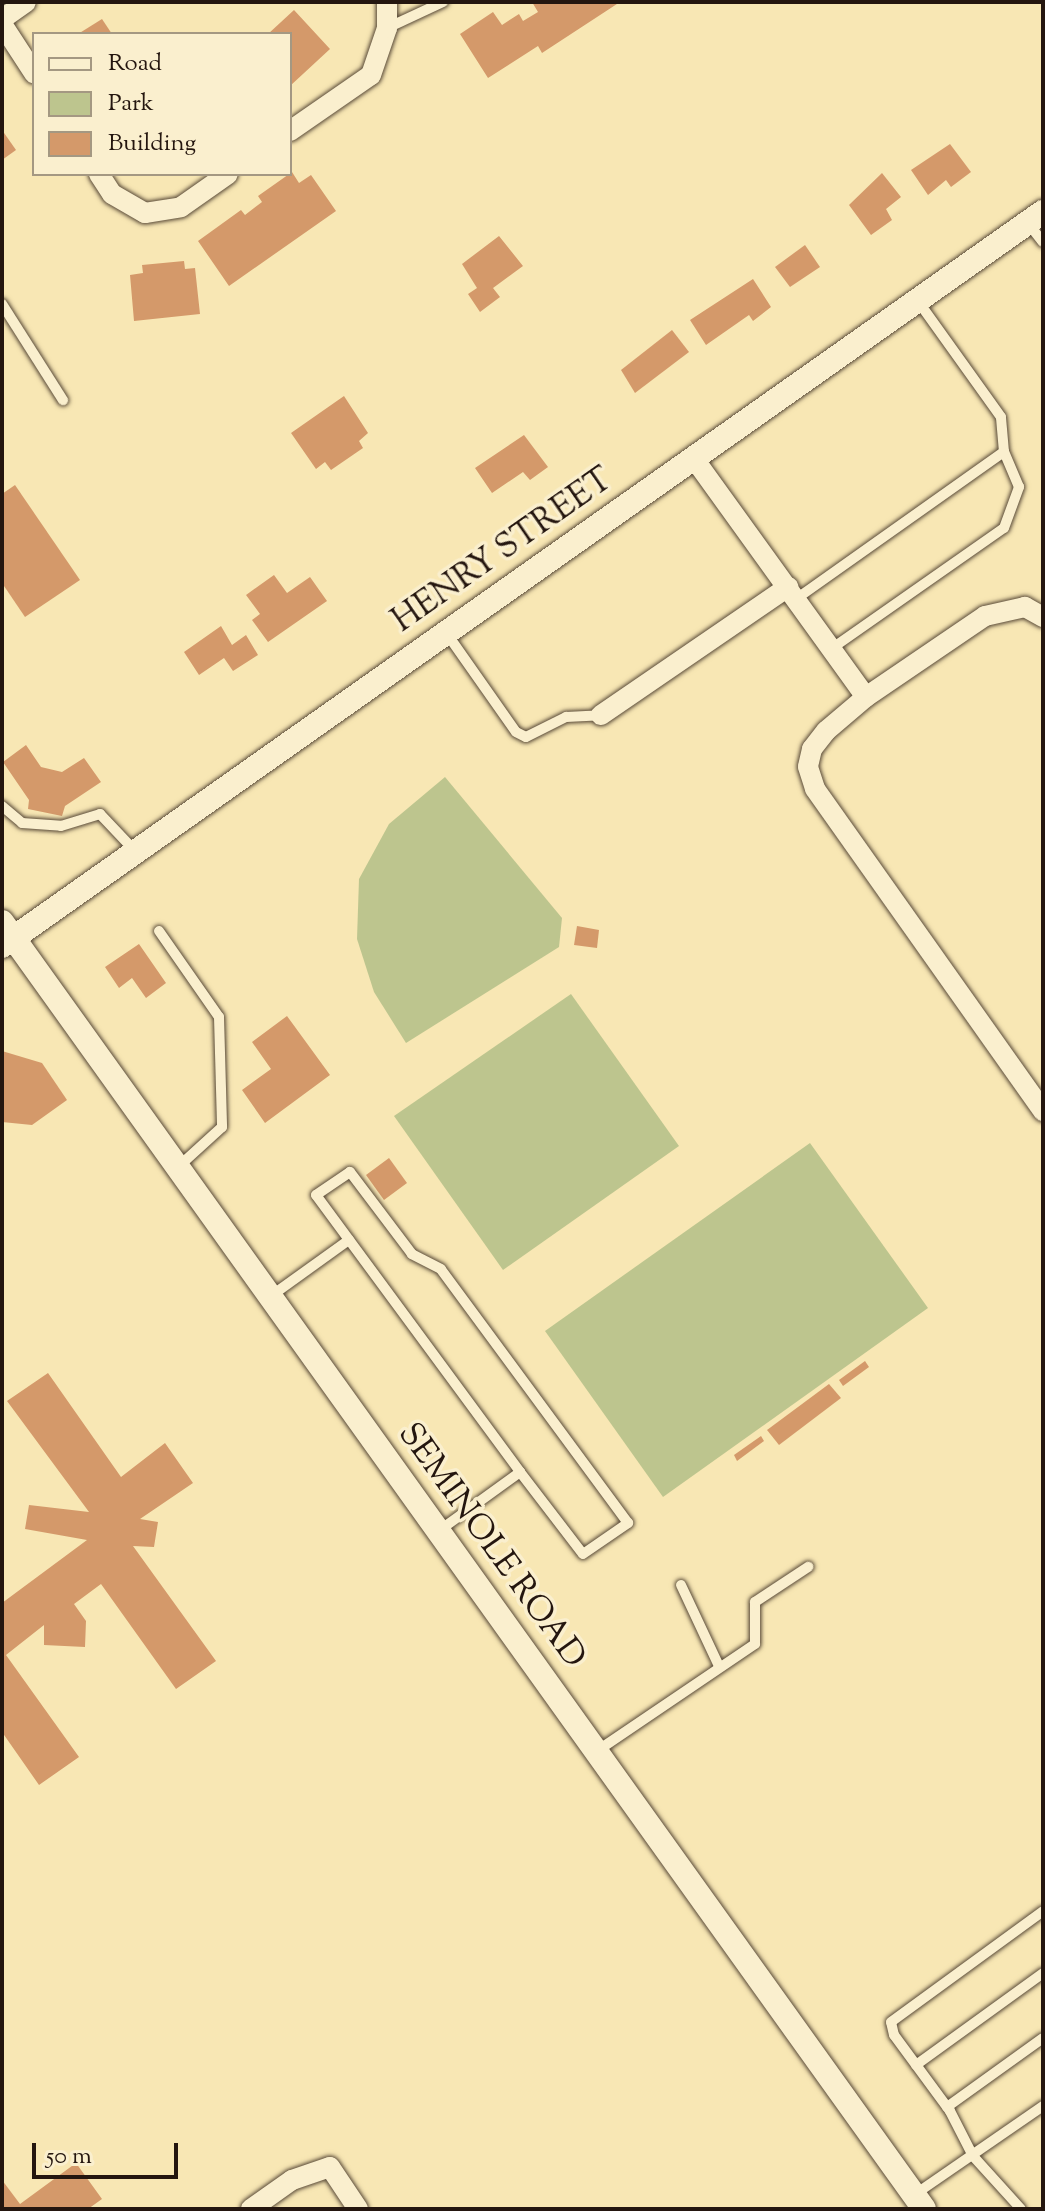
<!DOCTYPE html>
<html>
<head>
<meta charset="utf-8">
<style>
  body { margin:0 }
  #map { position:relative; width:1045px; height:2211px; overflow:hidden; background:#f8e7b4; font-family:"Sorts Mill Goudy",serif }
  div>[style] { position:absolute }
  [style*='--x'] { left:calc(var(--x)*1px); top:calc(var(--y)*1px); width:calc(var(--w)*1px); rotate:calc(var(--a)*1deg) }
  .green>* { inset:0; background:#bdc58e }
  .building>* { inset:0; background:#d4996a }
  .roads { filter:drop-shadow(0 0 2px #594a38) drop-shadow(0 0 2px #594a38) }
  .service>* { height:10px; margin:-5px; padding:0 5px; transform-origin:5px; border-radius:5px; background:#faefce }
  .minor>* { height:20px; margin:-10px; padding:0 10px; transform-origin:10px; border-radius:10px; background:#faefce }
  .tertiary>* { height:24px; margin:-12px; padding:0 12px; transform-origin:12px; border-radius:12px; background:#faefce }
  span { translate:-50% -50%; white-space:nowrap; text-align:center; line-height:1.15; -webkit-text-stroke:7px #faefce; paint-order:stroke }
  .street-label { font-size:34px; color:#24160f }
  .frame { position:absolute; inset:0; border:4px solid #24160f; pointer-events:none }
  .legend { position:absolute; left:32px; top:32px; width:260px; height:144px; box-sizing:border-box; background:#faefce; border:2px solid #a49882; margin:0; padding:10px 14px; list-style:none; font-size:24px; color:#24160f }
  .legend li { display:flex; align-items:center; gap:16px; height:40px }
  .legend b { width:40px; border:2px solid #a49882 }
  .scale { position:absolute; left:32px; top:2143px; width:146px; height:36px; box-sizing:border-box; border:4px solid #24160f; border-top:0; padding-left:10px; font-size:24px; line-height:28px; white-space:nowrap; color:#24160f; -webkit-text-stroke:6px #faefce; paint-order:stroke }
</style>
</head>
<body>
<div id="map">
  <div class="green">
    <i style="clip-path:polygon(445px 777px,562px 918px,559px 947px,406px 1043px,374px 992px,357px 939px,359px 879px,389px 824px)"></i>
    <i style="clip-path:polygon(571px 994px,679px 1146px,503px 1270px,394px 1116px)"></i>
    <i style="clip-path:polygon(810px 1143px,928px 1308px,663px 1497px,545px 1331px)"></i>
  </div>
  <div class="building">
    <i style="clip-path:polygon(532px 2px,620px 2px,542px 53px,538px 46px,488px 78px,460px 34px,493px 12px,502px 25px,519px 14px,523px 21px,538px 12px)"></i>
    <i style="clip-path:polygon(294px 10px,330px 49px,290px 86px,290px 34px,268px 34px)"></i>
    <i style="clip-path:polygon(102px 19px,112px 34px,78px 34px)"></i>
    <i style="clip-path:polygon(2px 130px,16px 150px,2px 160px)"></i>
    <i style="clip-path:polygon(950px 144px,971px 172px,951px 187px,946px 180px,928px 195px,911px 170px)"></i>
    <i style="clip-path:polygon(292px 172px,299px 183px,311px 175px,336px 211px,229px 286px,198px 241px,241px 210px,245px 215px,262px 202px,258px 196px)"></i>
    <i style="clip-path:polygon(882px 173px,901px 197px,886px 209px,892px 220px,871px 235px,849px 205px)"></i>
    <i style="clip-path:polygon(499px 236px,523px 266px,493px 288px,500px 297px,480px 312px,468px 294px,477px 288px,462px 264px)"></i>
    <i style="clip-path:polygon(805px 245px,820px 267px,790px 287px,775px 267px)"></i>
    <i style="clip-path:polygon(184px 261px,185px 269px,195px 268px,200px 314px,134px 321px,130px 275px,143px 273px,142px 265px)"></i>
    <i style="clip-path:polygon(753px 279px,771px 307px,753px 321px,749px 315px,706px 345px,690px 320px)"></i>
    <i style="clip-path:polygon(672px 330px,689px 352px,635px 393px,621px 370px)"></i>
    <i style="clip-path:polygon(344px 396px,368px 433px,359px 441px,363px 448px,331px 470px,325px 462px,316px 469px,291px 433px)"></i>
    <i style="clip-path:polygon(524px 435px,548px 467px,530px 480px,523px 472px,492px 493px,475px 468px)"></i>
    <i style="clip-path:polygon(15px 485px,80px 580px,25px 617px,2px 583px,2px 494px)"></i>
    <i style="clip-path:polygon(274px 575px,287px 593px,310px 577px,327px 601px,268px 642px,252px 620px,260px 614px,246px 595px)"></i>
    <i style="clip-path:polygon(221px 626px,232px 645px,246px 635px,258px 655px,233px 671px,224px 658px,199px 675px,184px 652px)"></i>
    <i style="clip-path:polygon(26px 745px,41px 767px,62px 772px,84px 758px,101px 782px,65px 806px,62px 816px,28px 809px,29px 800px,3px 762px)"></i>
    <i style="clip-path:polygon(577px 926px,599px 930px,597px 948px,574px 945px)"></i>
    <i style="clip-path:polygon(139px 944px,166px 983px,146px 998px,132px 978px,119px 988px,105px 967px)"></i>
    <i style="clip-path:polygon(287px 1016px,330px 1075px,265px 1123px,242px 1090px,271px 1069px,252px 1042px)"></i>
    <i style="clip-path:polygon(2px 1051px,42px 1063px,67px 1100px,32px 1125px,2px 1122px)"></i>
    <i style="clip-path:polygon(389px 1158px,407px 1183px,384px 1200px,366px 1175px)"></i>
    <i style="clip-path:polygon(865px 1361px,869px 1367px,843px 1386px,839px 1380px)"></i>
    <i style="clip-path:polygon(48px 1373px,121px 1477px,165px 1443px,193px 1483px,140px 1519px,158px 1522px,154px 1547px,133px 1546px,216px 1661px,176px 1689px,101px 1584px,74px 1604px,86px 1621px,85px 1647px,44px 1645px,44px 1625px,6px 1655px,79px 1757px,39px 1785px,2px 1732px,2px 1603px,87px 1540px,25px 1529px,29px 1505px,89px 1512px,7px 1401px)"></i>
    <i style="clip-path:polygon(829px 1384px,841px 1398px,779px 1445px,767px 1430px)"></i>
    <i style="clip-path:polygon(761px 1436px,764px 1441px,737px 1461px,734px 1455px)"></i>
    <i style="clip-path:polygon(76px 2163px,102px 2199px,88px 2209px,2px 2209px,2px 2180px,20px 2204px)"></i>
  </div>
  <div class="roads">
    <div class="service">
      <i style="--x:387;--y:28;--w:62;--a:-24.9"></i>
      <i style="--x:1028;--y:223;--w:24;--a:52"></i>
      <i style="--x:2;--y:304;--w:114;--a:57.6"></i>
      <i style="--x:796;--y:599;--w:255;--a:-35.3"></i>
      <i style="--x:1004;--y:452;--w:35;--a:-95"></i>
      <i style="--x:1001;--y:417;--w:143;--a:-125.6"></i>
      <i style="--x:445;--y:631;--w:123;--a:54.9"></i>
      <i style="--x:516;--y:732;--w:11;--a:27"></i>
      <i style="--x:526;--y:737;--w:45;--a:-26.6"></i>
      <i style="--x:566;--y:717;--w:35;--a:-3"></i>
      <i style="--x:831;--y:649;--w:211;--a:-35"></i>
      <i style="--x:1004;--y:528;--w:44;--a:-69.9"></i>
      <i style="--x:1019;--y:487;--w:38;--a:-113"></i>
      <i style="--x:2;--y:806;--w:26;--a:40"></i>
      <i style="--x:22;--y:823;--w:39;--a:4"></i>
      <i style="--x:61;--y:826;--w:41;--a:-17.1"></i>
      <i style="--x:100;--y:814;--w:51;--a:46.6"></i>
      <i style="--x:159;--y:931;--w:105;--a:55.1"></i>
      <i style="--x:219;--y:1017;--w:110;--a:88.4"></i>
      <i style="--x:222;--y:1127;--w:59;--a:137.7"></i>
      <i style="--x:271;--y:1296;--w:96;--a:-35.7"></i>
      <i style="--x:440;--y:1530;--w:99;--a:-35.9"></i>
      <i style="--x:520;--y:1472;--w:103;--a:52.5"></i>
      <i style="--x:583;--y:1554;--w:55;--a:-34.6"></i>
      <i style="--x:628;--y:1523;--w:315;--a:-126.4"></i>
      <i style="--x:441;--y:1269;--w:33;--a:-153"></i>
      <i style="--x:412;--y:1254;--w:103;--a:-127.1"></i>
      <i style="--x:350;--y:1172;--w:41;--a:145.9"></i>
      <i style="--x:316;--y:1195;--w:344;--a:53.6"></i>
      <i style="--x:681;--y:1585;--w:89;--a:64.9"></i>
      <i style="--x:597;--y:1751;--w:191;--a:-34.1"></i>
      <i style="--x:755;--y:1644;--w:42;--a:-90"></i>
      <i style="--x:755;--y:1602;--w:64;--a:-33.4"></i>
      <i style="--x:916;--y:2065;--w:157;--a:-35.9"></i>
      <i style="--x:947;--y:2107;--w:118;--a:-35.7"></i>
      <i style="--x:914;--y:2195;--w:157;--a:-34.6"></i>
      <i style="--x:1021;--y:2209;--w:72;--a:-132.2"></i>
      <i style="--x:973;--y:2156;--w:51;--a:-117.1"></i>
      <i style="--x:950;--y:2111;--w:94;--a:-126.4"></i>
      <i style="--x:894;--y:2035;--w:13;--a:-103"></i>
      <i style="--x:891;--y:2022;--w:188;--a:-36.1"></i>
    </div>
    <div class="minor">
      <i style="--x:2;--y:19;--w:29;--a:-35"></i>
      <i style="--x:2;--y:24;--w:59;--a:56.9"></i>
      <i style="--x:290;--y:131;--w:98;--a:-34.7"></i>
      <i style="--x:371;--y:75;--w:50;--a:-71.2"></i>
      <i style="--x:387;--y:28;--w:26;--a:-90"></i>
      <i style="--x:99;--y:174;--w:24;--a:57"></i>
      <i style="--x:112;--y:194;--w:38;--a:30"></i>
      <i style="--x:145;--y:213;--w:36;--a:-9"></i>
      <i style="--x:181;--y:207;--w:57;--a:-35.1"></i>
      <i style="--x:695;--y:460;--w:292;--a:54.2"></i>
      <i style="--x:1043;--y:617;--w:21;--a:-151"></i>
      <i style="--x:1025;--y:607;--w:41;--a:167.3"></i>
      <i style="--x:985;--y:616;--w:144;--a:145.8"></i>
      <i style="--x:866;--y:697;--w:52;--a:139.6"></i>
      <i style="--x:826;--y:731;--w:23;--a:128"></i>
      <i style="--x:812;--y:749;--w:18;--a:103"></i>
      <i style="--x:808;--y:767;--w:23;--a:72"></i>
      <i style="--x:815;--y:789;--w:395;--a:54.7"></i>
      <i style="--x:601;--y:715;--w:227;--a:-34.4"></i>
      <i style="--x:251;--y:2209;--w:50;--a:-35.3"></i>
      <i style="--x:292;--y:2180;--w:40;--a:-18.9"></i>
      <i style="--x:330;--y:2167;--w:50;--a:56.3"></i>
    </div>
    <div class="tertiary">
      <i style="--x:2;--y:922;--w:1583;--a:54.38"></i>
      <i style="--x:2;--y:946;--w:1274;--a:-35.19"></i>
    </div>
  </div>
  <div class="street-label">
    <span style="left:503px;top:551px;rotate:-35deg">HENRY STREET</span>
    <span style="left:491px;top:1546px;rotate:54deg">SEMINOLE ROAD</span>
  </div>
  <div class="frame"></div>
  <ul class="legend">
  <li><b style="height:10px;background:#faefce"></b>Road</li>
  <li><b style="height:22px;background:#bdc58e"></b>Park</li>
  <li><b style="height:22px;background:#d4996a"></b>Building</li>
  </ul>
  <div class="scale">50 m</div>
</div>
</body>
</html>
